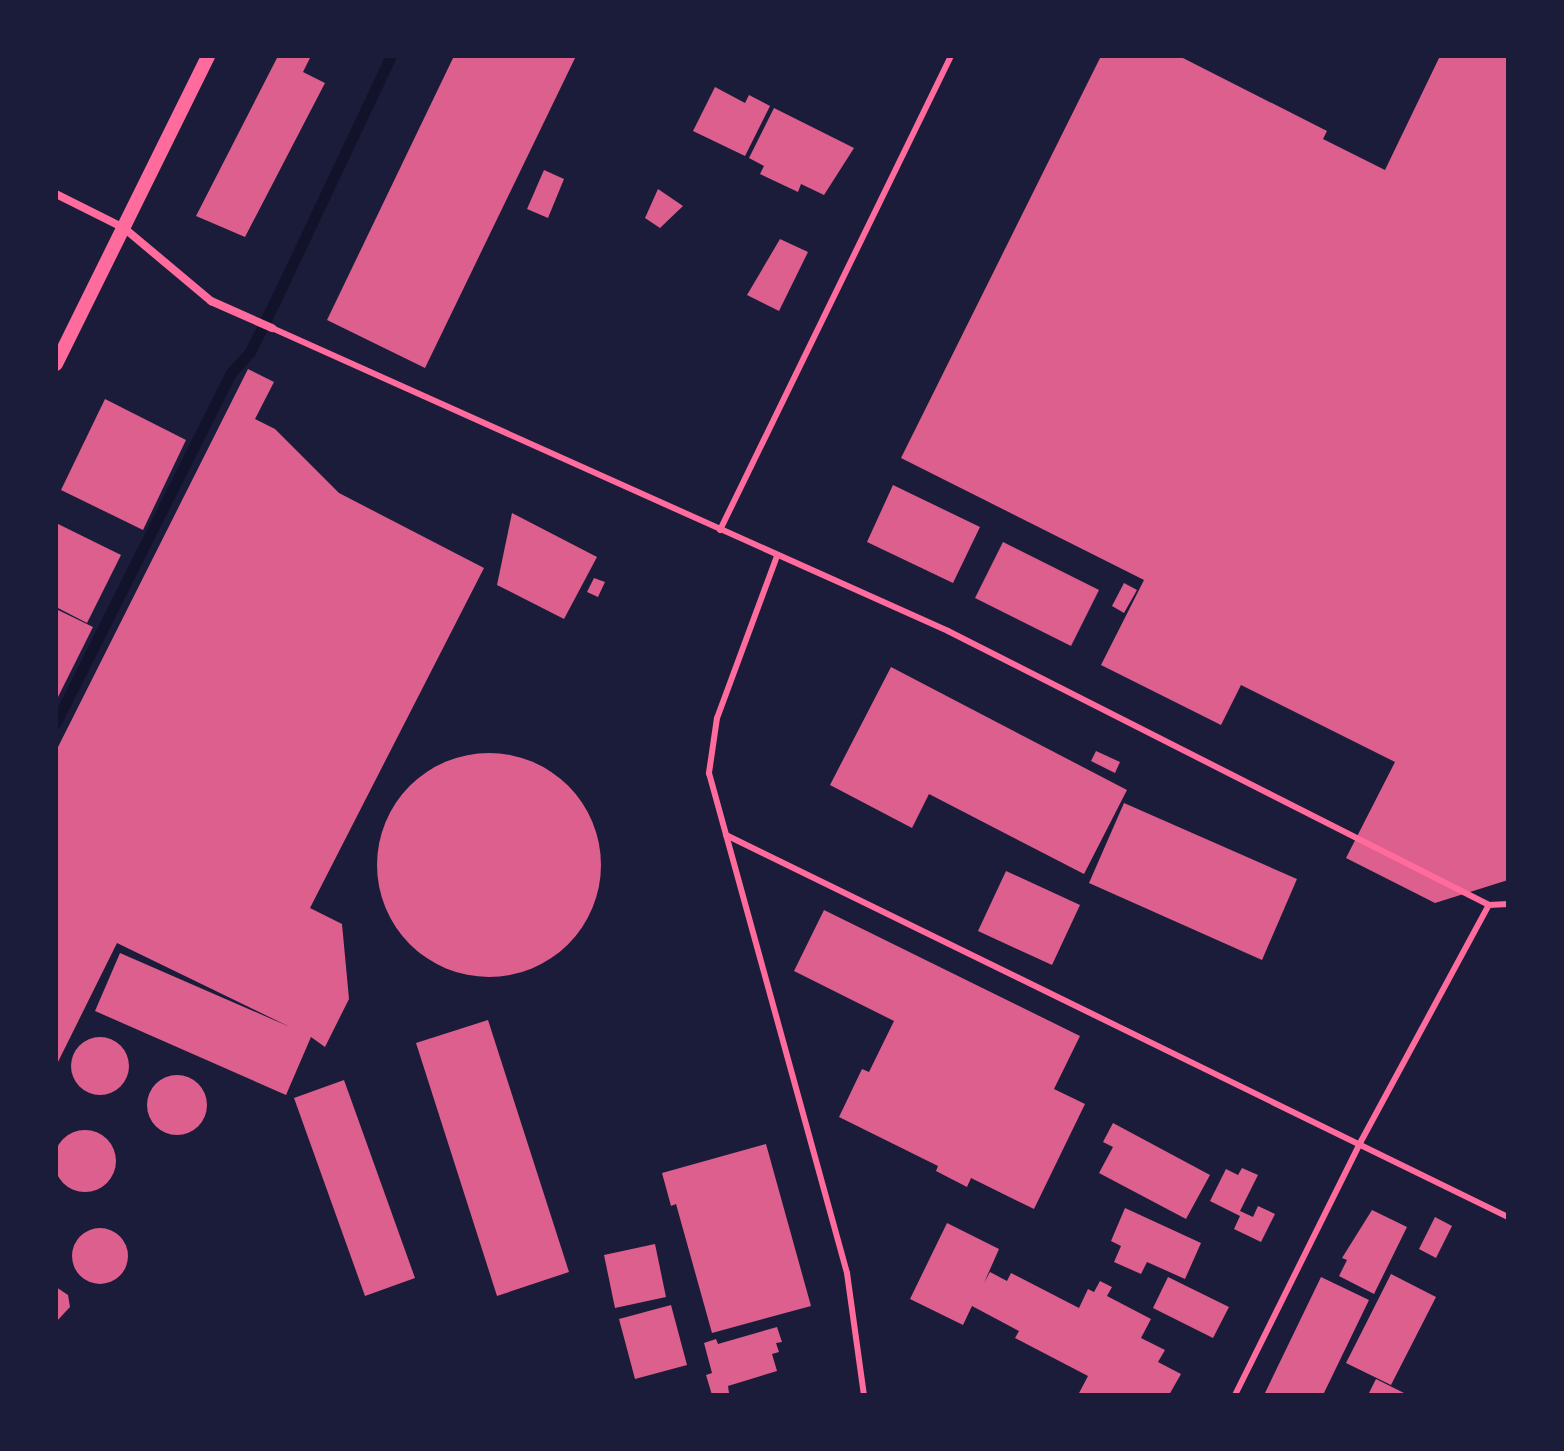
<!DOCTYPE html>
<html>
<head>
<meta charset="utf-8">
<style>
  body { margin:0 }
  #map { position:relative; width:1564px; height:1451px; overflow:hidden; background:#1b1b3a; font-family:"DM Sans",sans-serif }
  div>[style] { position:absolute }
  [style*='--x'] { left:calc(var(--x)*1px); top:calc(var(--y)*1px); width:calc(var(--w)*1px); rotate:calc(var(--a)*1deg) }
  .stream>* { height:11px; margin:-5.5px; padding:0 5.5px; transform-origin:5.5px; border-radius:5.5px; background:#12122b }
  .building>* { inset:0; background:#dd5f8e }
  .round { border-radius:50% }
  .service>* { height:6px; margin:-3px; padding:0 3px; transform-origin:3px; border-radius:3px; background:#ff6b9d }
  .minor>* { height:8px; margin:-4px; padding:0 4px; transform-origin:4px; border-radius:4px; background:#ff6b9d }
  .tertiary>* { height:14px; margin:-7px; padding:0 7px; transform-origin:7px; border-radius:7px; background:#ff6b9d }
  span { translate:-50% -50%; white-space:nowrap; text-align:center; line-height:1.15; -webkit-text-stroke:8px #1b1b3a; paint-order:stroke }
  .frame { position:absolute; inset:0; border:58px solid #1b1b3a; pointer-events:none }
</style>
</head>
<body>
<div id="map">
  <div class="stream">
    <i style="--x:56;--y:722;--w:390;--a:-63.4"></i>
    <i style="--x:231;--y:373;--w:28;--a:-48"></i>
    <i style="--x:250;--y:352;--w:59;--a:-63.9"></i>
    <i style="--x:276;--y:299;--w:269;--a:-64.7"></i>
  </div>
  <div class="building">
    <i style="clip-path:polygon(278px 56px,311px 56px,303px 72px,325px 83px,245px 237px,196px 216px)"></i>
    <i style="clip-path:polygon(454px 56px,576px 56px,425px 368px,327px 320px)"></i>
    <i style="clip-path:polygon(1101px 56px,1179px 56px,1327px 131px,1323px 139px,1385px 170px,1440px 56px,1508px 56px,1508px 880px,1435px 903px,1346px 858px,1395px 762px,1241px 685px,1221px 725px,1101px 665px,1144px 580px,901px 458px)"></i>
    <i style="clip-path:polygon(715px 87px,745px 103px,749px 95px,770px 106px,745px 156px,693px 131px)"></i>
    <i style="clip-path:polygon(774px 108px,854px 148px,824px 195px,801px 184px,798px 192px,760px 174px,764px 166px,749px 158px)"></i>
    <i style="clip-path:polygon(544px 170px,564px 179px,548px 218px,527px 209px)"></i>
    <i style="clip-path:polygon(658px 189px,683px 206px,660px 228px,645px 218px)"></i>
    <i style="clip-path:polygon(780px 239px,808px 252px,779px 311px,747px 295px)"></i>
    <i style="clip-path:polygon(248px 369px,274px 382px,255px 419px,275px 429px,339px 493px,484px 568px,310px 908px,342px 924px,349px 999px,325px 1047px,311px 1037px,286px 1095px,95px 1011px,120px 953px,290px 1027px,117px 943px,56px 1066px,56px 751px)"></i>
    <i style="clip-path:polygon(105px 399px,186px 440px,143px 530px,61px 490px)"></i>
    <i style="clip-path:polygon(893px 485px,980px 527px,953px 583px,867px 542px)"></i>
    <i style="clip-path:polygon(512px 513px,597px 557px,564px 619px,497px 585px)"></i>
    <i style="clip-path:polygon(56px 523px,121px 555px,87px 623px,56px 607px)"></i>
    <i style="clip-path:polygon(1003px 542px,1099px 590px,1071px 646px,975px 598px)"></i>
    <i style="clip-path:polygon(594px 578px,605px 582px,598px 597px,587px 592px)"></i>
    <i style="clip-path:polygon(1124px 583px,1137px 590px,1124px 613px,1112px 606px)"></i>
    <i style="clip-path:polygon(56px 609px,93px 627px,56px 701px)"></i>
    <i style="clip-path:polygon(891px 667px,1127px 790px,1084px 874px,929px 794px,912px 828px,830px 785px)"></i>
    <i style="clip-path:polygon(1096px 751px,1120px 762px,1115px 773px,1091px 761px)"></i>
    <i class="round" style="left:377px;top:753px;width:224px;height:224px"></i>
    <i style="clip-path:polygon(1124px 803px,1297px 879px,1262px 960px,1089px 883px)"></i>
    <i style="clip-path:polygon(1006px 871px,1080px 905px,1052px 965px,978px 931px)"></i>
    <i style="clip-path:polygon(824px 910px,1080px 1036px,1054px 1089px,1085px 1104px,1034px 1209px,971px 1178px,967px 1187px,936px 1171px,938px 1166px,839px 1117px,862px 1069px,869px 1072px,894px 1021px,794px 971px)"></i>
    <i style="clip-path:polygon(488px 1020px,569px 1272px,497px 1296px,416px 1043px)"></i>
    <i class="round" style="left:71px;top:1037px;width:58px;height:58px"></i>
    <i class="round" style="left:147px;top:1075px;width:60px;height:60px"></i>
    <i style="clip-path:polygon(344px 1080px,415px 1278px,365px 1296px,294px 1098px)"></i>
    <i style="clip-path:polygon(1113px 1123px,1210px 1175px,1186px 1219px,1099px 1173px,1113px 1147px,1103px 1142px)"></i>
    <i class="round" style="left:54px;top:1130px;width:62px;height:62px"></i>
    <i style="clip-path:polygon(766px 1144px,811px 1306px,712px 1333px,676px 1204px,671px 1206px,662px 1173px)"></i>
    <i style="clip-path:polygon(1242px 1168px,1258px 1175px,1240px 1211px,1253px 1217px,1258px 1206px,1275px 1214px,1261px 1242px,1234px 1229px,1240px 1216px,1210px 1201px,1226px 1169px,1238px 1175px)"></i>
    <i style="clip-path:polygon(1125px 1208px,1201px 1243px,1185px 1279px,1147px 1262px,1141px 1274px,1114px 1262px,1121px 1246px,1111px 1241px)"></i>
    <i style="clip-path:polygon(1372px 1210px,1407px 1227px,1374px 1294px,1339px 1276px,1347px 1260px,1342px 1258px)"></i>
    <i style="clip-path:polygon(1435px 1217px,1452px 1226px,1436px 1258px,1419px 1249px)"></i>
    <i style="clip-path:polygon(947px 1223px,999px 1249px,984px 1283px,990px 1272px,1007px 1281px,1011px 1273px,1079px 1308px,1088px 1289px,1094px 1292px,1100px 1281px,1112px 1287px,1107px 1296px,1151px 1319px,1141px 1338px,1165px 1350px,1158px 1362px,1181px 1374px,1169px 1395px,1078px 1395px,1088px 1376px,1015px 1338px,1019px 1331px,972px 1306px,963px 1325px,910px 1299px)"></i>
    <i class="round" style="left:72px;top:1228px;width:56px;height:56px"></i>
    <i style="clip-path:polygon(655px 1244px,666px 1297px,615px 1308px,604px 1255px)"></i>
    <i style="clip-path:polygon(1391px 1274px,1436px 1297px,1391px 1385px,1346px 1363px)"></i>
    <i style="clip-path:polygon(1168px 1277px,1229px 1307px,1213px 1338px,1153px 1308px)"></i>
    <i style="clip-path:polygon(1321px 1277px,1369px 1300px,1323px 1395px,1264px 1395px)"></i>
    <i style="clip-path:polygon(56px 1287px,68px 1295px,70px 1307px,56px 1322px)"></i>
    <i style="clip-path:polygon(671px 1305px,687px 1365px,635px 1379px,619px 1319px)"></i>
    <i style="clip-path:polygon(777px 1327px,782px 1342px,776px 1343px,779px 1352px,772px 1354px,777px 1371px,728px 1386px,729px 1393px,712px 1395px,706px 1375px,712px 1373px,704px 1343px,716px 1339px,718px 1344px)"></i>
    <i style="clip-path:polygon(1376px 1379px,1408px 1395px,1368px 1395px)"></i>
  </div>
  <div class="service">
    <i style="--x:272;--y:328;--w:741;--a:24.14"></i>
    <i style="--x:948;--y:631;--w:606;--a:26.86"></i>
    <i style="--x:1489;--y:905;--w:19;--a:-3"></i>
    <i style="--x:720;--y:530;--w:527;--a:-64.02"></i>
    <i style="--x:777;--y:556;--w:173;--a:110.3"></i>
    <i style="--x:717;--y:718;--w:56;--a:98.3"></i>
    <i style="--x:709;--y:773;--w:519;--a:74.57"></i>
    <i style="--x:847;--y:1273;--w:123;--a:82.1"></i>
    <i style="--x:726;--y:835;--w:870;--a:26.04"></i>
    <i style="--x:1235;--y:1395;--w:279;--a:-63.6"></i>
    <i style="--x:1359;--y:1145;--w:273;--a:-61.6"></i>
  </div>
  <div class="minor">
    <i style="--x:56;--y:194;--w:76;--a:26.6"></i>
    <i style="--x:124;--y:228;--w:114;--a:40"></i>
    <i style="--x:211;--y:301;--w:67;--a:23.9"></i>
  </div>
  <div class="tertiary">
    <i style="--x:56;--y:364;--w:343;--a:-63.7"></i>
  </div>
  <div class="frame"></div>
</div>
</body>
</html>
